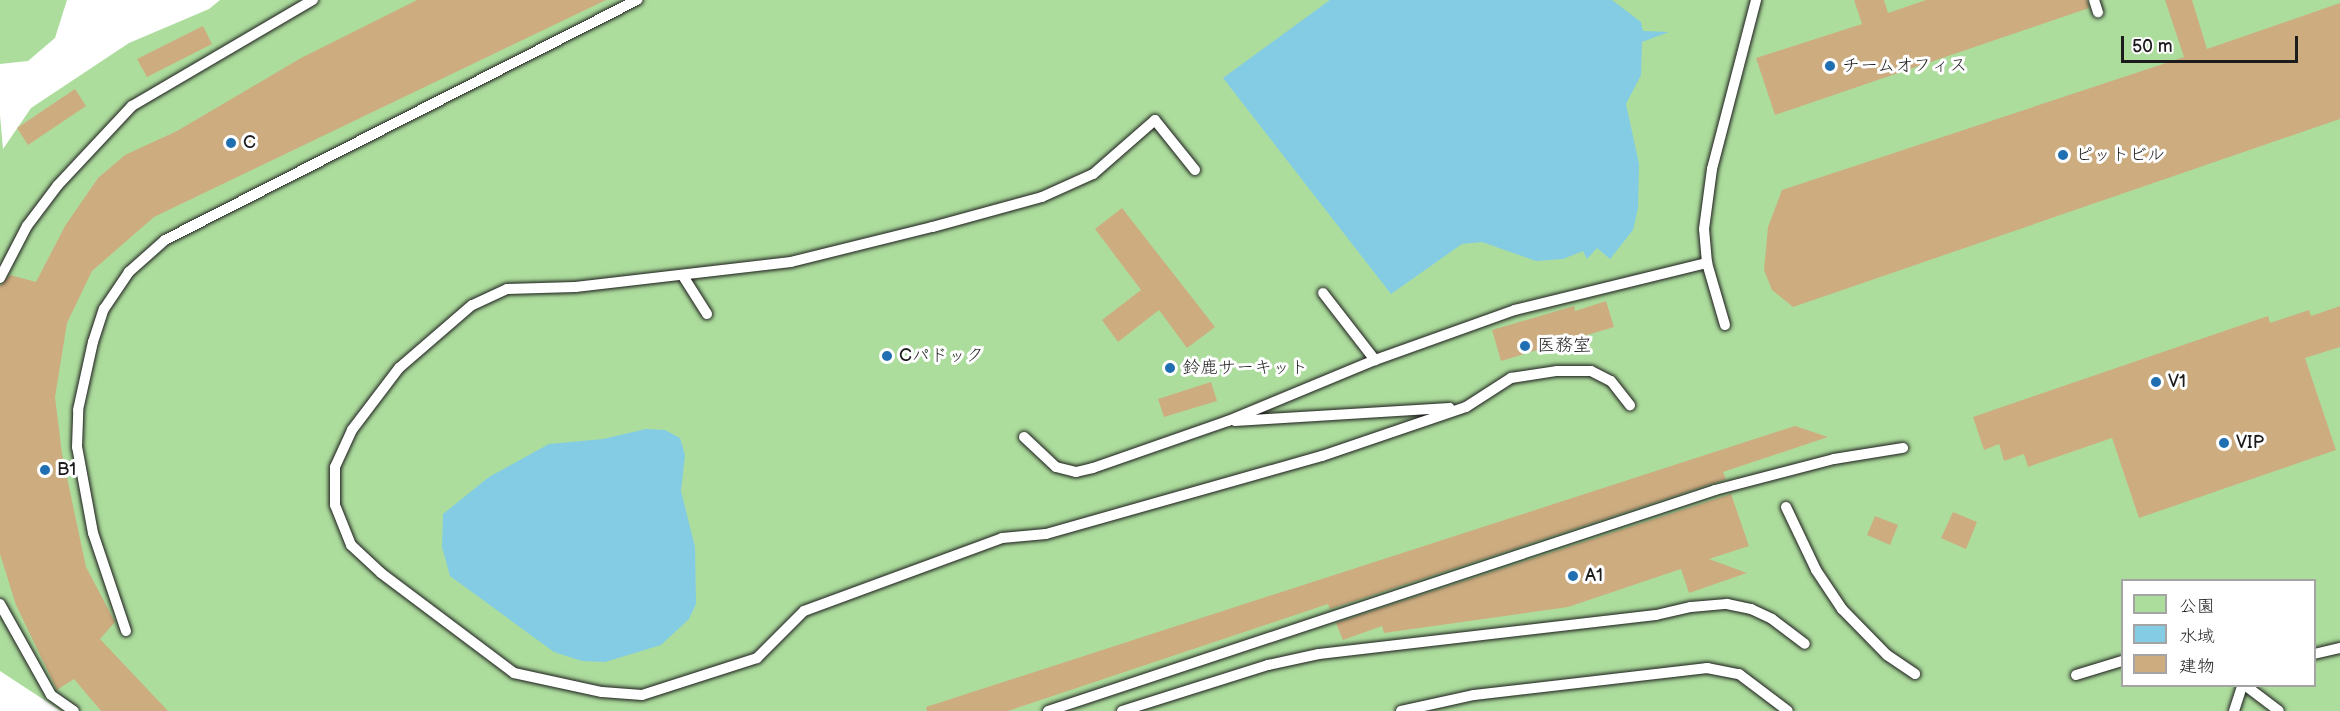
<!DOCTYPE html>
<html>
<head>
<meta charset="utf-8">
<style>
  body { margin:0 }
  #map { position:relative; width:2340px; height:711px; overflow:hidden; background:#fff; font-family:"Balsamiq Sans","Klee One",sans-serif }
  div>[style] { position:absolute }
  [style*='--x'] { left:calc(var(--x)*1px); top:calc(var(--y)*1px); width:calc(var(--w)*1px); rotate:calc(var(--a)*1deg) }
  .green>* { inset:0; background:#addd9d }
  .water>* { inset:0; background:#83cce4 }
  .building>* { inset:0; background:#cdad80 }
  .roads { filter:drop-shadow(0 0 2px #1c1c1c) drop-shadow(0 0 2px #1c1c1c) }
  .service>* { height:10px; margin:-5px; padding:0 5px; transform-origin:5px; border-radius:5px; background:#fff }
  .dots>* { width:16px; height:16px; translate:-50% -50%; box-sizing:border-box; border:3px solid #fff; border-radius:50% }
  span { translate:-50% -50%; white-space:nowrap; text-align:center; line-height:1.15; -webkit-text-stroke:6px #fff; paint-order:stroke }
  .poi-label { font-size:18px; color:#1c1c1c }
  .left { translate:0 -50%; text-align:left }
  .legend { position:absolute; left:2121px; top:579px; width:195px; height:108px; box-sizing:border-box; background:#fff; border:2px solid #a4a4a4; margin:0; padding:8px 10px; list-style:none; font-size:18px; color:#1c1c1c }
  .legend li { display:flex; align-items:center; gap:12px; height:30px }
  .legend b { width:30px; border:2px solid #a4a4a4 }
  .scale { position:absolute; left:2121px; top:36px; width:177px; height:27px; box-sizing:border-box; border:3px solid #1c1c1c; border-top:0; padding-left:8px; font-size:18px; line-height:21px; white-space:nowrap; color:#1c1c1c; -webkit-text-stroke:4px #fff; paint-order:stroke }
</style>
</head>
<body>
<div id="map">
  <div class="green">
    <i style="clip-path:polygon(0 0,67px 0,55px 38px,28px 61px,0 64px)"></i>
    <i style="clip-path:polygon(evenodd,220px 0,2340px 0,2340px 711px,61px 711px,0 671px,0 115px,3px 149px,31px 108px,129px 43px,209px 9px,220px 0,2122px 580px,2314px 580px,2314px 686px,2122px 686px,2122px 580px)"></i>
  </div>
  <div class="water">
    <i style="clip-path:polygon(1330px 0,1612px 0,1641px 22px,1643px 31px,1669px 32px,1642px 42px,1641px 75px,1626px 104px,1639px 164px,1638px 208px,1633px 230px,1610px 259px,1597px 248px,1587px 259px,1583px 251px,1563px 259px,1536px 261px,1482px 242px,1462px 244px,1391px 294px,1223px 78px)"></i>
    <i style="clip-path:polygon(646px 429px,665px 430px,680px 438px,685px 455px,681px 491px,695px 547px,696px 604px,689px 619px,661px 645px,605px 662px,582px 661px,554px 652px,450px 576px,442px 547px,443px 514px,489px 477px,549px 444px,603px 439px)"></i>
  </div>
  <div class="building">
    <i style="clip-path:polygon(417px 0,606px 0,154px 217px,92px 271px,67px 323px,55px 397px,62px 454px,86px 567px,115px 622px,100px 639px,168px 711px,101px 711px,74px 679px,57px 690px,16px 605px,0 554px,0 286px,10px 275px,36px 282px,65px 226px,98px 178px,125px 155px,177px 131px,301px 58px)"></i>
    <i style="clip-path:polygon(1854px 0,1884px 0,1888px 13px,1926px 0,2087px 0,2089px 8px,1775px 115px,1756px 58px,1862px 24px)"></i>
    <i style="clip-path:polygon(2165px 0,2192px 0,2207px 49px,2340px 3px,2340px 119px,1793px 307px,1772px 290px,1764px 270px,1768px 227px,1782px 190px,2184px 57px)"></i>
    <i style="clip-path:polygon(203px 26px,212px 44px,147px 77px,137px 59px)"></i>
    <i style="clip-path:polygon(75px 89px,86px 106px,28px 145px,17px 128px)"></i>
    <i style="clip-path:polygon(1122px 208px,1215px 327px,1187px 348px,1159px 310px,1118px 342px,1102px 320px,1141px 290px,1095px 229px)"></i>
    <i style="clip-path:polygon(1606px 301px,1614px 327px,1501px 361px,1492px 330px,1574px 306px,1575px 311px)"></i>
    <i style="clip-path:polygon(2340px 306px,2340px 347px,2305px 358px,2336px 450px,2139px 518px,2112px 438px,2028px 467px,2024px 454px,2004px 461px,1999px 444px,1984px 450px,1973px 417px,2268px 316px,2270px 323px,2309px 310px,2311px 316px)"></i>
    <i style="clip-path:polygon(1211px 382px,1217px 401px,1164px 417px,1158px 399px)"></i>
    <i style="clip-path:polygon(1795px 426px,1828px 437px,1723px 472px,1726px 479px,1330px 609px,1328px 604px,1008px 711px,927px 711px,926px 707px)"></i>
    <i style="clip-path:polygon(1731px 494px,1749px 546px,1709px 559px,1747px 573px,1689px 593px,1681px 569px,1568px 607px,1384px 633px,1382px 626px,1343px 640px,1336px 623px)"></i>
    <i style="clip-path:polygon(1953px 512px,1977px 522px,1966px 549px,1941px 538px)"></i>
    <i style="clip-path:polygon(1875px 516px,1898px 525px,1890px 545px,1867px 535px)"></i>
  </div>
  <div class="roads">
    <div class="service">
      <i style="--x:2094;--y:0;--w:13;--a:72"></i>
      <i style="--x:1195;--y:170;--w:64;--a:-128.7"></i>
      <i style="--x:1155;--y:120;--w:82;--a:138.9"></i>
      <i style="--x:1093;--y:174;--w:56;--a:155.7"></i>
      <i style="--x:1042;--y:197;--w:114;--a:164.7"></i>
      <i style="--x:932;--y:227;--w:145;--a:166.1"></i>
      <i style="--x:791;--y:262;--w:217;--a:173.4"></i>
      <i style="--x:575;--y:287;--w:68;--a:178.3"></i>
      <i style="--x:507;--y:289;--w:38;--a:155"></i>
      <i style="--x:472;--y:305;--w:96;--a:139.2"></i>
      <i style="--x:399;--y:368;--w:78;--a:127.2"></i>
      <i style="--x:352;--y:430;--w:41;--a:114.7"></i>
      <i style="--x:335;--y:467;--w:38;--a:90"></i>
      <i style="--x:335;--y:505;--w:43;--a:68.2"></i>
      <i style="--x:351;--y:545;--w:41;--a:43"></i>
      <i style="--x:381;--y:573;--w:166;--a:36.9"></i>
      <i style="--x:514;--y:673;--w:90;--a:12.2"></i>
      <i style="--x:602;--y:692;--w:40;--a:4.3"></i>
      <i style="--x:642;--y:695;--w:121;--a:-17.8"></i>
      <i style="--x:757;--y:658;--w:66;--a:-45"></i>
      <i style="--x:804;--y:611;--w:211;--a:-20.2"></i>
      <i style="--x:1002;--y:538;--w:44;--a:-5.2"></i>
      <i style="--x:1046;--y:534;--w:287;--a:-15.8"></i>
      <i style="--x:1322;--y:456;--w:152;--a:-18.8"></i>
      <i style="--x:1466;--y:407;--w:54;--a:-32.8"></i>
      <i style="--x:1511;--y:378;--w:47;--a:-8.7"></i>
      <i style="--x:1557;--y:371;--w:34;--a:0"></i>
      <i style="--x:1591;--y:371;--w:22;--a:27"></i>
      <i style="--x:1611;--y:381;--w:31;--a:52"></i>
      <i style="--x:683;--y:276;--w:45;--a:57.7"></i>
      <i style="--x:0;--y:278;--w:59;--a:-62.6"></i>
      <i style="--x:27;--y:226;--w:51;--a:-52.9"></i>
      <i style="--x:58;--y:185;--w:108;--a:-46.9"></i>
      <i style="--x:132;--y:106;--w:210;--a:-30.4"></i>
      <i style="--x:1323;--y:293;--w:85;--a:52.2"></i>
      <i style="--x:1725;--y:325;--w:65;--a:-106.2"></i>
      <i style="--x:1707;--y:263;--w:34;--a:-95"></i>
      <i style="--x:1704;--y:229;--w:61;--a:-82.4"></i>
      <i style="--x:1712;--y:169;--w:175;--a:-75.4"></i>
      <i style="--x:1235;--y:421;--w:215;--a:-3.5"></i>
      <i style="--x:1024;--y:437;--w:44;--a:43.2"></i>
      <i style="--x:1056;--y:467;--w:21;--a:14"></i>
      <i style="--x:1076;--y:472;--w:17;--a:-13"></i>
      <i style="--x:1093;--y:468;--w:143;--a:-19.2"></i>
      <i style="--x:1228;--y:421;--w:159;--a:-22.5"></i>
      <i style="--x:1375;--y:360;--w:149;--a:-19.7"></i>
      <i style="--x:1515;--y:310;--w:198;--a:-13.8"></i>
      <i style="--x:1786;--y:507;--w:70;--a:64.5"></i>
      <i style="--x:1816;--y:570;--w:47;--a:56.3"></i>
      <i style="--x:1842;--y:609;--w:64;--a:45.6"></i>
      <i style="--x:1887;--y:655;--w:34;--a:34"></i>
      <i style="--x:0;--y:604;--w:104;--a:60.7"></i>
      <i style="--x:51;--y:695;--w:28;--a:35"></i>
      <i style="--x:126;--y:631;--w:103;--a:-108.6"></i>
      <i style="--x:93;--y:533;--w:87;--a:-100.5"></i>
      <i style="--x:77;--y:447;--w:37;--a:-88"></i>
      <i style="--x:78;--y:410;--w:70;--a:-77.6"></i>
      <i style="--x:93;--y:342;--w:35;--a:-72"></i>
      <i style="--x:104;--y:309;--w:45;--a:-56"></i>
      <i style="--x:129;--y:272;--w:48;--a:-41.6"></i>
      <i style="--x:165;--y:240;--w:530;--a:-26.95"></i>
      <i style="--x:2314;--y:654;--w:27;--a:-13"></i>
      <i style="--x:2076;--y:675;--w:48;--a:-16.9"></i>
      <i style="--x:2246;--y:686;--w:41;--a:37.1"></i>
      <i style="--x:1048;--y:711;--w:703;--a:-18.33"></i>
      <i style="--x:1715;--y:490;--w:123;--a:-14.6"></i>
      <i style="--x:1834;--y:459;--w:70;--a:-9.1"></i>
      <i style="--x:1122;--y:711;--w:153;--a:-17.5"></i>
      <i style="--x:1268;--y:665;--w:52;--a:-12.2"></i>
      <i style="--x:1319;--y:654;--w:339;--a:-6.6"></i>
      <i style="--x:1656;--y:615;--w:36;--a:-13"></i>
      <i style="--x:1691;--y:607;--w:36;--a:-5"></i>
      <i style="--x:1727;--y:604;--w:25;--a:12"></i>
      <i style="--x:1751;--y:609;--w:23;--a:25"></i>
      <i style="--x:1772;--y:619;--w:41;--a:37.1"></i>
      <i style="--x:1401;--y:711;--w:75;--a:-12.4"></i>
      <i style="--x:1474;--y:695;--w:235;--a:-6.6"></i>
      <i style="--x:1707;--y:668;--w:33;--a:11"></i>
      <i style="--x:1739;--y:674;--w:61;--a:37.1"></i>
      <i style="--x:2234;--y:711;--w:26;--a:-72"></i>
    </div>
  </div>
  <div class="dots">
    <i style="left:1830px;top:66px;background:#1f6fb2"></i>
    <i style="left:231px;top:143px;background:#1f6fb2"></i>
    <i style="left:2063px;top:155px;background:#1f6fb2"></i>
    <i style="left:1525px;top:346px;background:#1f6fb2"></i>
    <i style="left:887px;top:356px;background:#1f6fb2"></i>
    <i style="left:1170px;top:368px;background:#1f6fb2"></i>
    <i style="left:2156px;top:382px;background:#1f6fb2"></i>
    <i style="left:2224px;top:443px;background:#1f6fb2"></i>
    <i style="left:45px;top:470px;background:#1f6fb2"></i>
    <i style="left:1573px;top:576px;background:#1f6fb2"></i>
  </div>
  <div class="poi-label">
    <span class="left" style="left:1842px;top:66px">チームオフィス</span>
    <span class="left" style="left:243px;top:143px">C</span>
    <span class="left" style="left:2075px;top:155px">ピットビル</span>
    <span class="left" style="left:1537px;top:346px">医務室</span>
    <span class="left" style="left:899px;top:356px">Cパドック</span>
    <span class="left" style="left:1182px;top:368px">鈴鹿サーキット</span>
    <span class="left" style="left:2168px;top:382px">V1</span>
    <span class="left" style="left:2236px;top:443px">VIP</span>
    <span class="left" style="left:57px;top:470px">B1</span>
    <span class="left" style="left:1585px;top:576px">A1</span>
  </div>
  <ul class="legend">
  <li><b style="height:16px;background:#addd9d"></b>公園</li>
  <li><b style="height:16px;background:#83cce4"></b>水域</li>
  <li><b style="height:16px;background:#cdad80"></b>建物</li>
  </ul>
  <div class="scale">50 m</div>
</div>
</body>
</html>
